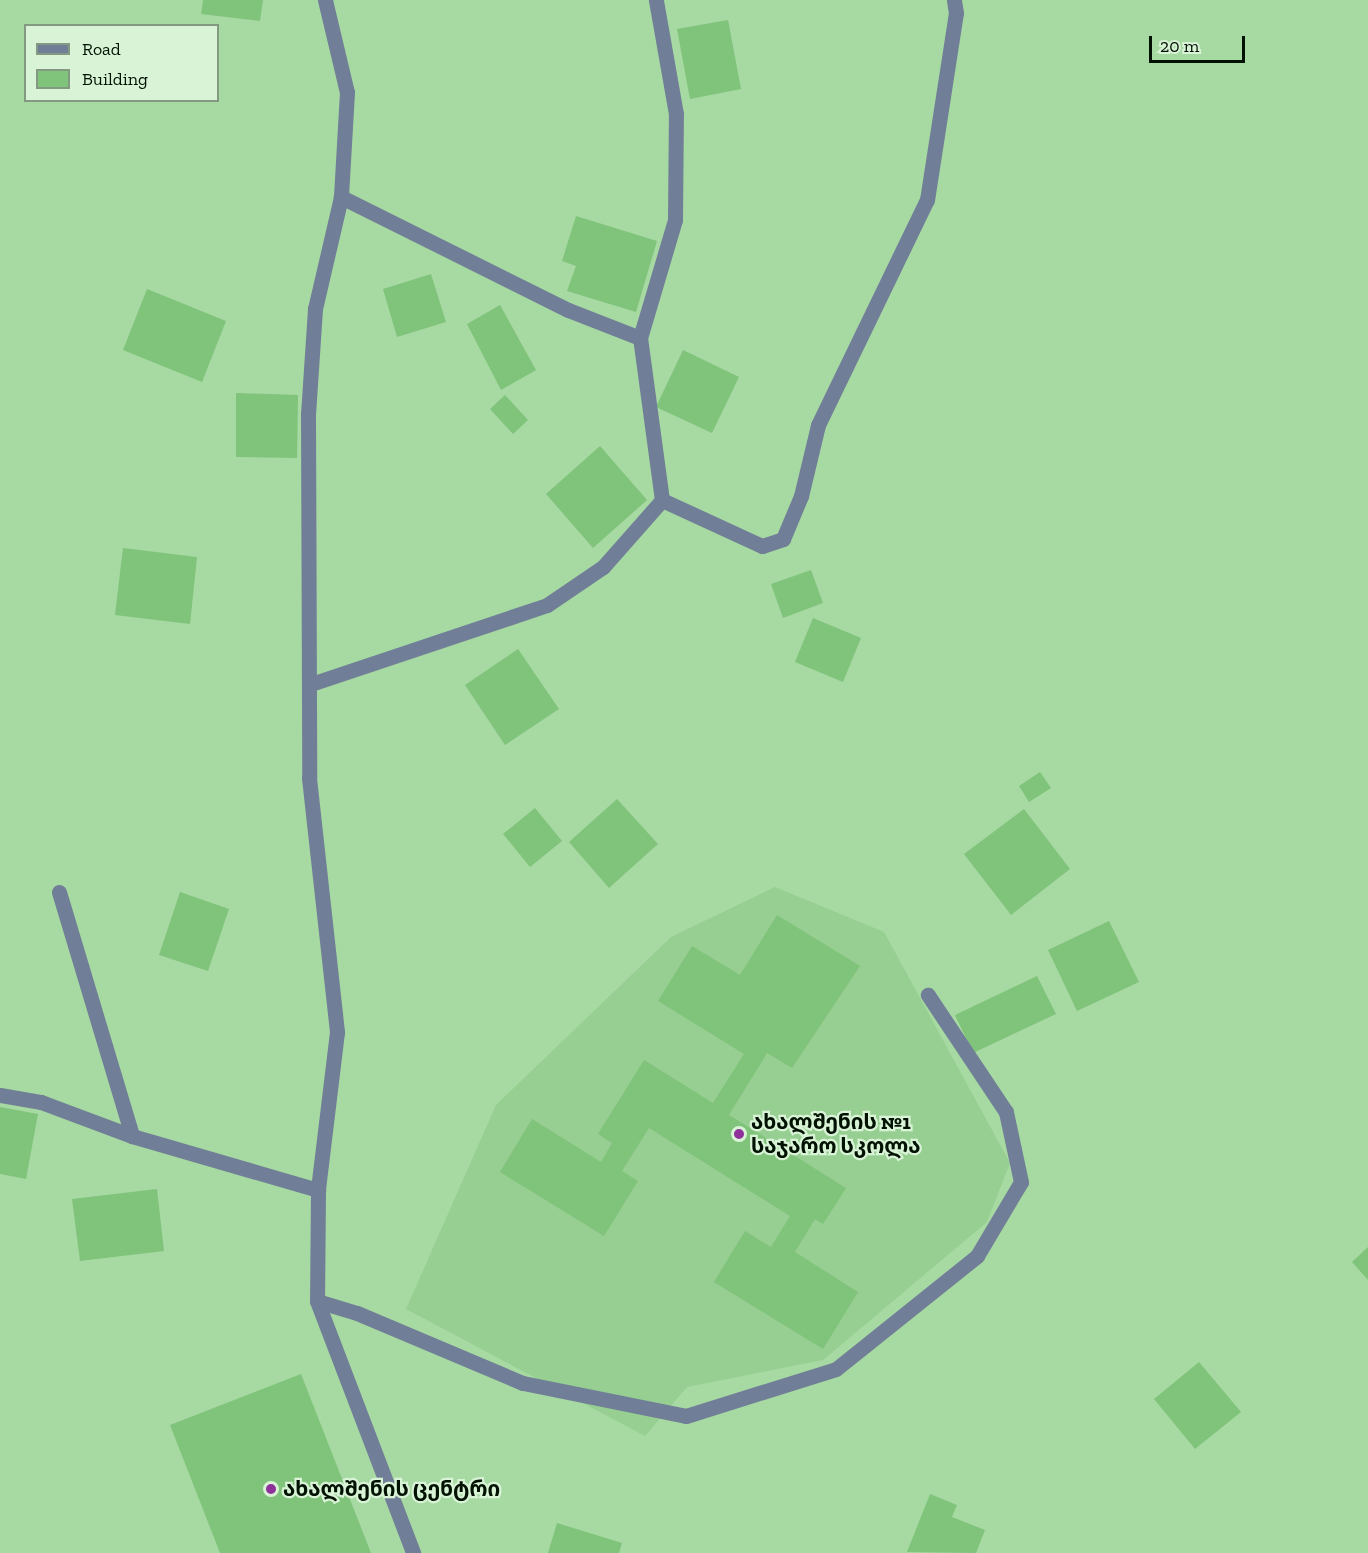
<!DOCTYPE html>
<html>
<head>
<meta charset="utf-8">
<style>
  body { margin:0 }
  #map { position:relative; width:1368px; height:1553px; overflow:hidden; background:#a7d9a3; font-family:"Zilla Slab","Noto Sans Georgian",serif }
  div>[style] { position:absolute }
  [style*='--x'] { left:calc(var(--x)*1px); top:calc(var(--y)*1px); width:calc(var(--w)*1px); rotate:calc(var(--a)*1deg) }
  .built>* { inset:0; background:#97ce92 }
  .building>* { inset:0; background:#80c37b }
  .lane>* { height:15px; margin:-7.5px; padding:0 7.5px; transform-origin:7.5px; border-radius:7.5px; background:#717e97 }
  .street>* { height:15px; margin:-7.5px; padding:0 7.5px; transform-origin:7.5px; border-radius:7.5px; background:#717e97 }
  .dots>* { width:16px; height:16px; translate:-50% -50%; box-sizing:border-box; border:3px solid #d9f3d7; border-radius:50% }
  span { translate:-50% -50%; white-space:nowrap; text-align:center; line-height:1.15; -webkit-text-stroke:4.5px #d9f3d7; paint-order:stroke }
  .poi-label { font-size:21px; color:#021202; font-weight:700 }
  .left { translate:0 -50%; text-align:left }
  .legend { position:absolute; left:24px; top:24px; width:195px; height:78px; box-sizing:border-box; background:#d9f3d7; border:2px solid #839982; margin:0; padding:8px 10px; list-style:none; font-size:18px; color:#021202 }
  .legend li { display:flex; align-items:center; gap:12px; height:30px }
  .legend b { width:30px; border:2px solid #839982 }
  .scale { position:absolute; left:1149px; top:36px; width:96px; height:27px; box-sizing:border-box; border:3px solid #021202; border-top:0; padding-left:8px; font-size:18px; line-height:21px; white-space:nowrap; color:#021202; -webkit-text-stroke:4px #d9f3d7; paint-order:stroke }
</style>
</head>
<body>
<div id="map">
  <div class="built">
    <i style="clip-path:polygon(775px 887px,884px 932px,1010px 1163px,987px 1222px,823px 1360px,687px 1387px,645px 1436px,406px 1309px,496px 1105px,671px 937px)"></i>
  </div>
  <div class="building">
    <i style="clip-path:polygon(203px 0,263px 0,260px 21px,201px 14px)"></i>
    <i style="clip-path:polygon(728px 20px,741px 89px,690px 99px,677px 29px)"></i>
    <i style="clip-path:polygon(576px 216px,657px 241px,636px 312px,567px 291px,576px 266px,562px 261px)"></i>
    <i style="clip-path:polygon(431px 274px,446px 322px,397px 337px,383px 289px)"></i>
    <i style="clip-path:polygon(147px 289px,226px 321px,202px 382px,123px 350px)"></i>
    <i style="clip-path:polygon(500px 305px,536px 370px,501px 390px,467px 324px)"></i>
    <i style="clip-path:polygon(683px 350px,739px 377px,712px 433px,656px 407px)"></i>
    <i style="clip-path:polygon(236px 393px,298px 395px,297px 458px,236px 457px)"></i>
    <i style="clip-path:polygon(505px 395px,528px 420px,513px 434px,490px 409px)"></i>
    <i style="clip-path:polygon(600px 446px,647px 500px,593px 548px,546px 494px)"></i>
    <i style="clip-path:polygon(123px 548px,197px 557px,190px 624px,115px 615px)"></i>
    <i style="clip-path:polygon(811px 570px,823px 603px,783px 618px,771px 584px)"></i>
    <i style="clip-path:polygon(813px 618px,861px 638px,843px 682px,795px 662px)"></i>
    <i style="clip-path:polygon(518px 649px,559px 709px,505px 745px,465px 685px)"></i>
    <i style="clip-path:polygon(1040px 772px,1051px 788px,1029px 802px,1019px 786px)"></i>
    <i style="clip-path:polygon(617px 799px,658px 844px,609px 888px,569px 842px)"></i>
    <i style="clip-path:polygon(535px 808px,562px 841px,530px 867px,503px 834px)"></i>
    <i style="clip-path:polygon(1024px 809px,1070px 869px,1011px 915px,964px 854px)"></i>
    <i style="clip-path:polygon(180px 892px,229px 909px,208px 971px,159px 955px)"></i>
    <i style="clip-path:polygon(777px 915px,860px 966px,792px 1068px,767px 1053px,729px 1115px,846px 1188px,823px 1224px,815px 1219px,795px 1252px,858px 1292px,823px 1349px,714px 1282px,745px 1231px,771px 1247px,790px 1216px,649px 1128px,622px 1171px,638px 1181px,604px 1236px,500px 1172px,532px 1119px,601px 1162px,612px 1143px,598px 1134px,644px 1060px,713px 1103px,744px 1054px,658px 1001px,692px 946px,740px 975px)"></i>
    <i style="clip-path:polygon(1109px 921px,1139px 982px,1077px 1011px,1048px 950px)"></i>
    <i style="clip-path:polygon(1037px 976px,1056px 1014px,973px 1053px,955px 1015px)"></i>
    <i style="clip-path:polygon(0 1107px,38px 1114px,26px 1179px,0 1174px)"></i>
    <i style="clip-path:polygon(157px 1189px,164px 1251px,80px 1261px,72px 1199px)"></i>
    <i style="clip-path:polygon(1368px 1247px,1368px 1280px,1352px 1262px)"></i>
    <i style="clip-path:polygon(1199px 1362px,1241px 1412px,1195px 1449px,1154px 1399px)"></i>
    <i style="clip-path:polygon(301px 1374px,371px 1553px,220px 1553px,170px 1425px)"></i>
    <i style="clip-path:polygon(930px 1494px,957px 1505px,952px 1517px,985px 1530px,976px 1553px,907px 1552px)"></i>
    <i style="clip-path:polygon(557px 1523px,622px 1543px,619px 1553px,548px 1553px)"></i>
  </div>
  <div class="lane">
    <i style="--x:640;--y:338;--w:123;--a:-73.5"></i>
    <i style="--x:675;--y:220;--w:106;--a:-89.5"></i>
    <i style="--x:676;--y:114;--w:116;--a:-100"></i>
    <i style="--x:662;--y:500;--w:110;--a:24.7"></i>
    <i style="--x:762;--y:546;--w:22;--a:-18"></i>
    <i style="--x:783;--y:539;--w:47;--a:-67.3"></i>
    <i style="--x:801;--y:496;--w:73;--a:-76.5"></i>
    <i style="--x:818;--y:425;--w:250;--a:-64.2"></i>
    <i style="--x:927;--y:200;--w:189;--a:-81.2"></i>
    <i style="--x:956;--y:13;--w:13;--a:-99"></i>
    <i style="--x:59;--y:892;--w:255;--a:73.3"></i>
    <i style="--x:0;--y:1095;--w:42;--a:9.7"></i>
    <i style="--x:41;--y:1102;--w:97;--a:20.5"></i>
    <i style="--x:132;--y:1136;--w:194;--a:16.2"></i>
    <i style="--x:317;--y:1301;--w:42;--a:16.7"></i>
    <i style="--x:357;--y:1313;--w:180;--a:22.9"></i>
    <i style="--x:523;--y:1383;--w:166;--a:11.4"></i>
    <i style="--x:686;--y:1416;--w:157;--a:-17.4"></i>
    <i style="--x:836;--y:1369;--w:181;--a:-38.7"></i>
    <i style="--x:977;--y:1256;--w:86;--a:-59.3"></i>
    <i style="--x:1021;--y:1182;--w:72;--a:-102.1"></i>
    <i style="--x:1006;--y:1112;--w:141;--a:-123.7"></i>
  </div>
  <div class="street">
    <i style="--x:325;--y:0;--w:95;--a:76.6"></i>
    <i style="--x:347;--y:92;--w:105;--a:93.3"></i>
    <i style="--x:341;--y:197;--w:115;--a:103.1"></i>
    <i style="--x:315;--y:309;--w:105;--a:93.8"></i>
    <i style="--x:308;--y:414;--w:364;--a:89.8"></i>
    <i style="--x:309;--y:778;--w:256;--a:83.7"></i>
    <i style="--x:337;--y:1032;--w:159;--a:96.9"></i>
    <i style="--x:318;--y:1190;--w:111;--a:90.5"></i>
    <i style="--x:317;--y:1301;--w:270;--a:69.1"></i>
    <i style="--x:311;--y:684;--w:249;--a:-18.5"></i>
    <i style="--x:547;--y:605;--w:68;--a:-34.2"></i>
    <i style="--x:603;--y:567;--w:89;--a:-48.6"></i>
    <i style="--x:662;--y:500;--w:163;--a:-97.7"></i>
    <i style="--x:640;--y:338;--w:77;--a:-158.7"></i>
    <i style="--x:568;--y:310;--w:254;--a:-153.5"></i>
  </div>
  <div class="dots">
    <i style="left:739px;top:1134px;background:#8e319b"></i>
    <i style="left:271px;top:1489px;background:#8e319b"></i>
  </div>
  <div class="poi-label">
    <span class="left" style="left:751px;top:1134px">ახალშენის №1<br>საჯარო სკოლა</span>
    <span class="left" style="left:283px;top:1489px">ახალშენის ცენტრი</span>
  </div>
  <ul class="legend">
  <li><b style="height:8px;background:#717e97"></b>Road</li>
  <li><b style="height:16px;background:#80c37b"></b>Building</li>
  </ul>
  <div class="scale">20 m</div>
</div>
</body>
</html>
